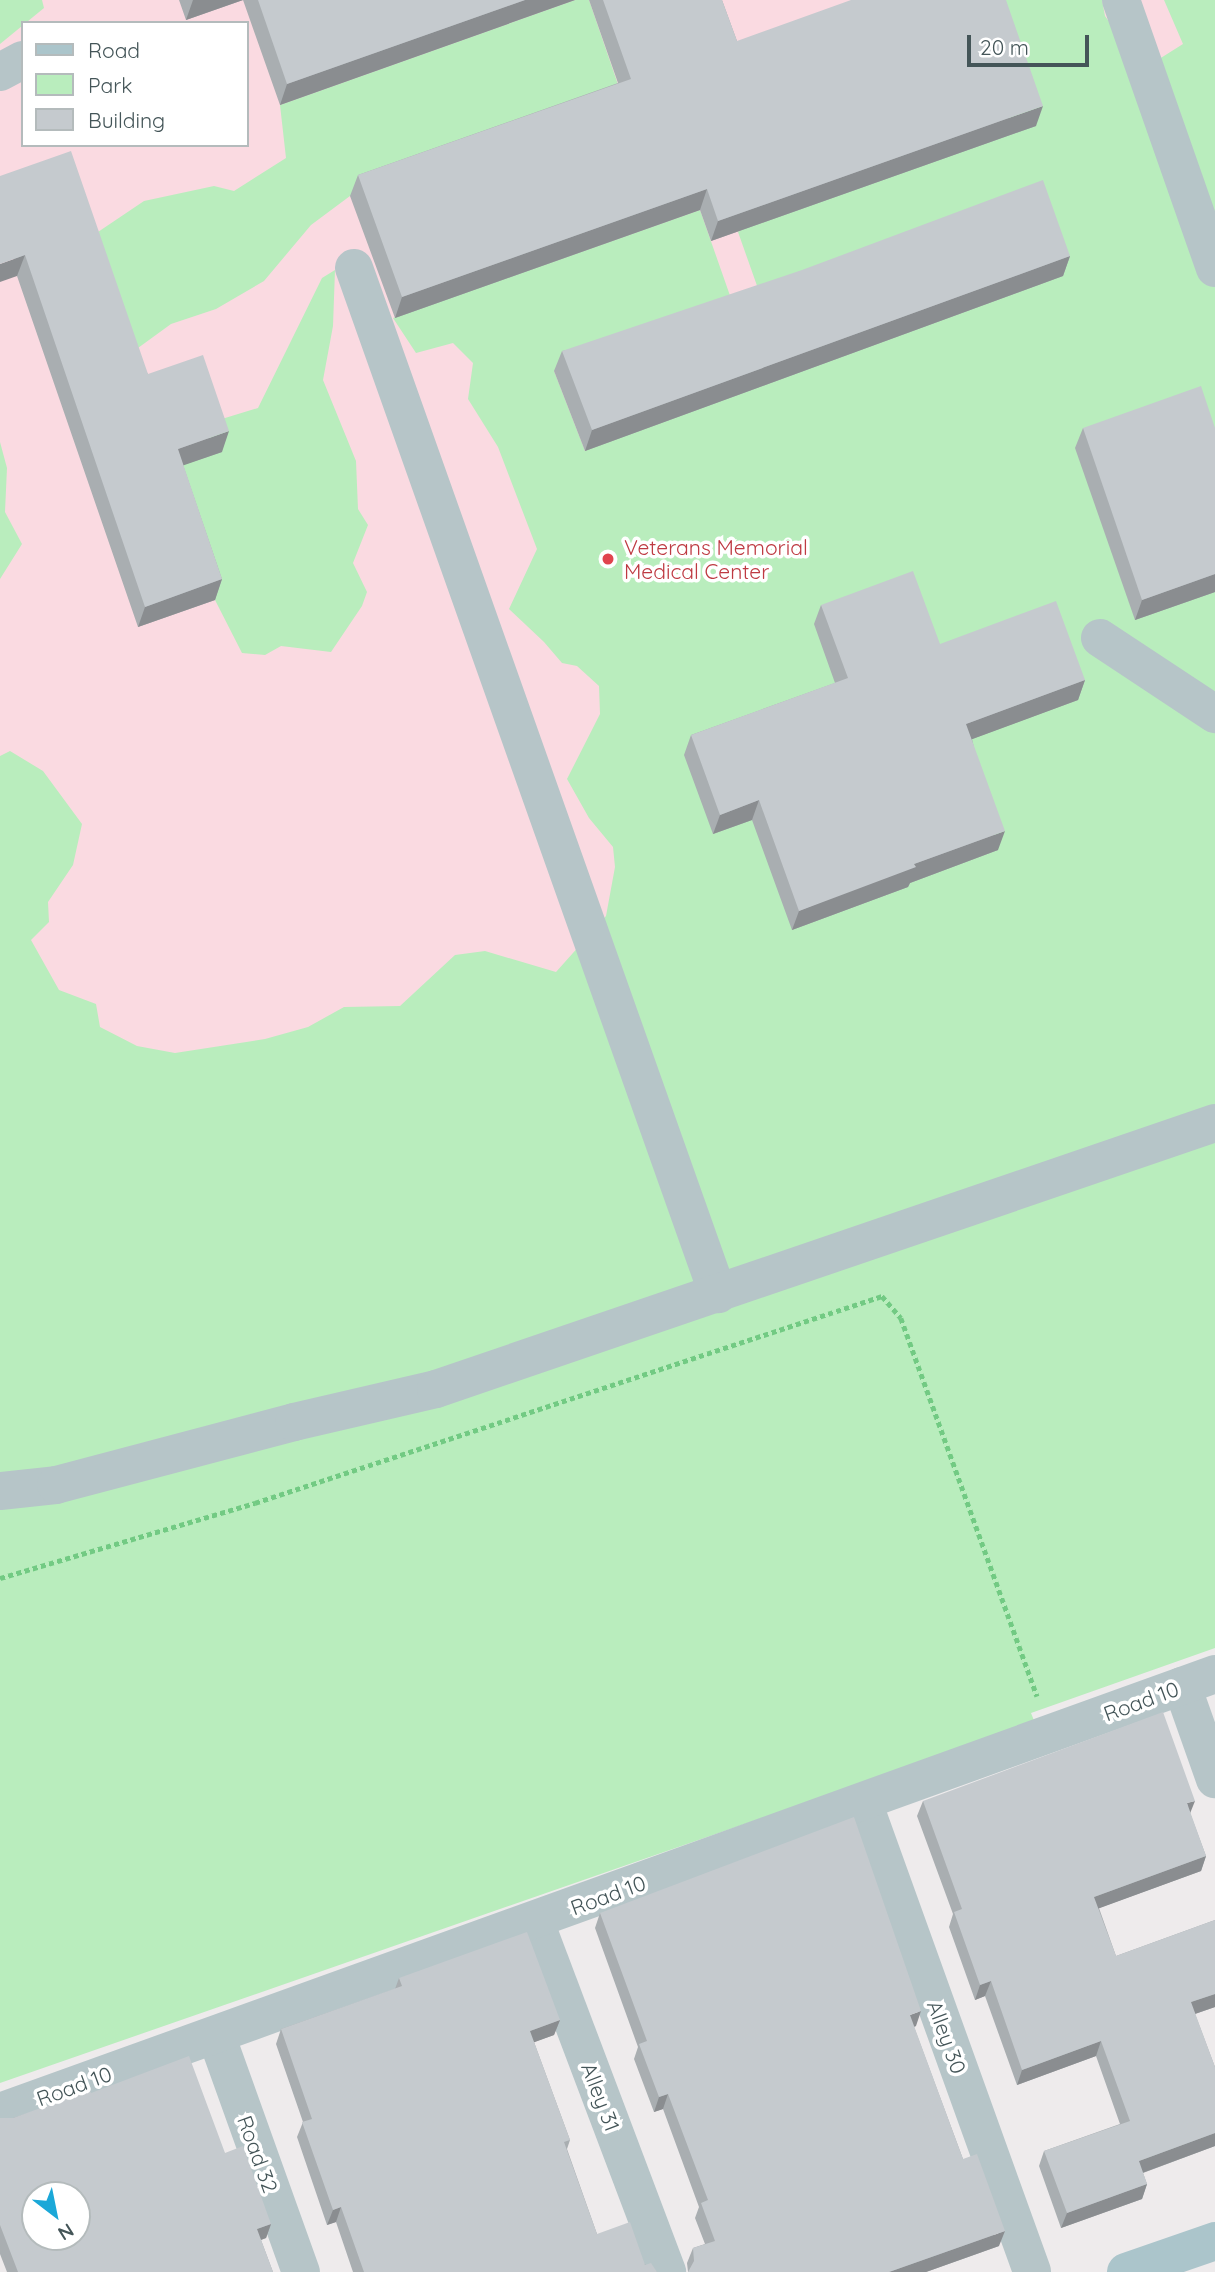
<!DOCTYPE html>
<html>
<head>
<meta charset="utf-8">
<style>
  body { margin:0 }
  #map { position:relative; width:1215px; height:2272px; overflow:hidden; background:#eeebec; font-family:Quicksand,sans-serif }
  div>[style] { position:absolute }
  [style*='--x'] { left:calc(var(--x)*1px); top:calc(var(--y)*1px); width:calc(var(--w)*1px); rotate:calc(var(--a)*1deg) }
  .medical>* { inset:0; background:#fadae1 }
  .green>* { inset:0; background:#b9edbd }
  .path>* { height:4.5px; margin-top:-2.25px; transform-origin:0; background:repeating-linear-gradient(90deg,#72ca83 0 5px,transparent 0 8.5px) }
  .minor>* { height:38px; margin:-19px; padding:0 19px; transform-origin:19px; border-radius:19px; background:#b6c5c8 }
  .major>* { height:38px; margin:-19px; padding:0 19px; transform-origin:19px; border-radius:19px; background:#abc5cb }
  .wall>* { inset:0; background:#a9aeb1 }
  .shaded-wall>* { inset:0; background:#8a8d90 }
  .building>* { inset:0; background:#c5cace }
  .dots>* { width:19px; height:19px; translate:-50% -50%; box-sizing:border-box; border:4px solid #fff; border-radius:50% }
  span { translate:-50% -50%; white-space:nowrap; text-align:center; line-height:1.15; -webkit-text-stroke:7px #fff; paint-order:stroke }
  .health-label { font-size:21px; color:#be3a42 }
  .left { translate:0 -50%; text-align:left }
  .street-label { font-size:21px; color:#445558 }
  .legend { position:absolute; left:21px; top:21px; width:228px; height:126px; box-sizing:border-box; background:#fff; border:2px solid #b4bbbc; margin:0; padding:9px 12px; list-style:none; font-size:21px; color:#445558 }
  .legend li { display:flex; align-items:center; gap:14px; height:35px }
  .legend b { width:35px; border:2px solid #b4bbbc }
  .north { position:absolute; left:21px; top:2181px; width:70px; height:70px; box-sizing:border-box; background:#fff; border:2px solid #b4bbbc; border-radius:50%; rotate:148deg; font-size:19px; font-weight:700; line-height:28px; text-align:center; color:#445558 }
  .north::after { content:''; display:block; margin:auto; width:24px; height:32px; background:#1ba8d8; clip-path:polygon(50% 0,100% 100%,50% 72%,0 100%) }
  .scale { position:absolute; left:967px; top:35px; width:122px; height:32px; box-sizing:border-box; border:4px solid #445558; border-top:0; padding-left:9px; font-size:21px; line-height:24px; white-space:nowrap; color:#445558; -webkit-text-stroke:5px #fff; paint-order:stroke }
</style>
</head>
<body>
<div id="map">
  <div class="medical">
    <i style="clip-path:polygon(evenodd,0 0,1215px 0,1215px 1099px,159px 1079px,0 991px,0 0,23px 23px,247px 23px,247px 145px,23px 145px,23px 23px)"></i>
  </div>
  <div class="green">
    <i style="clip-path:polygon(0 0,42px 0,44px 8px,0 44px)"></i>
    <i style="clip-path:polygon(575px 0,589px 0,623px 99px,350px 196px,311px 225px,264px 281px,216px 309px,171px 324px,127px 356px,95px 234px,144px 201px,214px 186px,234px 191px,286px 158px,280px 105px)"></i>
    <i style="clip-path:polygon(991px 0,1102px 0,1105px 16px,1127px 47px,1156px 61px,1183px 44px,1164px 0,1215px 0,1215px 1648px,1031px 1713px,1035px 1723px,0 2083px,0 756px,10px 751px,43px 771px,82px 824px,73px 865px,48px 902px,49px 922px,31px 940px,59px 990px,96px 1004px,100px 1027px,137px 1046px,175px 1053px,265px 1039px,308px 1027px,344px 1007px,400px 1006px,455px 955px,485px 951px,556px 972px,606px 916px,615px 867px,613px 847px,589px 818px,567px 779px,600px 714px,599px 686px,577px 666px,562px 663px,544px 642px,509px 609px,537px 549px,498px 447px,468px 399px,473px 363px,453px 343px,416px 353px,393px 318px,700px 210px,734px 307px,554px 371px,585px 451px,761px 297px,738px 232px)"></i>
    <i style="clip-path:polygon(335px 270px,333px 326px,323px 380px,356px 461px,358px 509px,368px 525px,353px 563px,367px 592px,362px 606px,331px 652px,281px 646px,265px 655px,242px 653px,215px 600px,170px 470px,212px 422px,258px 408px,322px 278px)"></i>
    <i style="clip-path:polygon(0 442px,7px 468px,5px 512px,22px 544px,0 579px)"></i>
  </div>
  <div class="path">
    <i style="--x:0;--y:1578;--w:266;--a:-16.4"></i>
    <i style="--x:255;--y:1503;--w:660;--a:-18.27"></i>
    <i style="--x:882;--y:1296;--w:29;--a:49"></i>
    <i style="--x:901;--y:1318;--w:402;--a:70.2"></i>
  </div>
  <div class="minor">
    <i style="--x:1121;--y:0;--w:284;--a:70.7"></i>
    <i style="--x:0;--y:72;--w:26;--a:-28"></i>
    <i style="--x:354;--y:268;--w:1089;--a:70.47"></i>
    <i style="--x:1100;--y:638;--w:138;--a:33.5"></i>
    <i style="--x:0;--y:1491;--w:56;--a:-6.1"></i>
    <i style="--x:56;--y:1485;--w:246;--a:-14.8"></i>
    <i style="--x:294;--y:1422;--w:146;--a:-13.1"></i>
    <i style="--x:436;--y:1389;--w:823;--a:-18.85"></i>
    <i style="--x:1182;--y:1686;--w:99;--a:70.5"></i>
    <i style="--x:863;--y:1802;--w:499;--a:70.2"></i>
    <i style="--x:535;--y:1922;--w:374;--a:69.3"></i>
    <i style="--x:216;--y:2035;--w:252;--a:70.3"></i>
    <i style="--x:0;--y:2112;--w:1292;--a:-19.82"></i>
  </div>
  <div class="major">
    <i style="--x:1126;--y:2272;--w:94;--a:-19.2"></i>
  </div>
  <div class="wall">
    <i style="clip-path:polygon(179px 0,575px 0,280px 105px,243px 0,186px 20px)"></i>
    <i style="clip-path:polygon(589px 0,722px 0,737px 41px,1036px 126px,711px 241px,700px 210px,395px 318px,350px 196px,358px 175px,618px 83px)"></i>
    <i style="clip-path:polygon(0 176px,148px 374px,222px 452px,183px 465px,222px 579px,215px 600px,138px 627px,17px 276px)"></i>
    <i style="clip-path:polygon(1070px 256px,1063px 276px,585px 451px,554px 371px,562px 351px)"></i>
    <i style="clip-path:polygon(1083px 428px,1215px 428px,1215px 592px,1135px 620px,1075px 448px)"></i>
    <i style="clip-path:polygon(821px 605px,940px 644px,1085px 680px,1078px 700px,972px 739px,998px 850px,910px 883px,908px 887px,792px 930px,752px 820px,713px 834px,684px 755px,691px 735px,835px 683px,814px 624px)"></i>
    <i style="clip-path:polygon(923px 1801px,1190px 1813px,1206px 1856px,1201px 1871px,1099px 1908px,1116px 1956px,1215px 1920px,1215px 2007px,1195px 2014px,1215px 2067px,1215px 2146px,1143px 2173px,1147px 2184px,1142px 2199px,1061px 2228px,1039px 2166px,1044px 2151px,1120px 2124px,1096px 2056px,1017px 2085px,985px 1996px,975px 2000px,949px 1927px,953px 1914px,917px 1816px)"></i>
    <i style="clip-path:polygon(600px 1913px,916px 2026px,914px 2027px,963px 2159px,999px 2246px,926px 2272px,688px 2272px,687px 2263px,693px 2248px,705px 2244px,695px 2218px,699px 2207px,663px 2109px,654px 2112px,634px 2059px,638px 2047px,595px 1928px)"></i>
    <i style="clip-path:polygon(399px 1978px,560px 2020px,554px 2035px,534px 2042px,570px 2140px,567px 2149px,597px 2234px,657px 2272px,353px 2272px,336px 2222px,327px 2225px,297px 2137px,303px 2122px,276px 2044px,281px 2029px,395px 1989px)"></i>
    <i style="clip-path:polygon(91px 2093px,225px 2153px,271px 2224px,266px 2238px,261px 2240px,273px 2272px,7px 2272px,0 2254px,0 2118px,13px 2118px)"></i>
  </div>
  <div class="shaded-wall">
    <i style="clip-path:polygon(193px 0,243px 0,186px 20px)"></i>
    <i style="clip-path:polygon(525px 0,575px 0,280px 105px,287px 84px)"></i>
    <i style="clip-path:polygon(1043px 106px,1036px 126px,711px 241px,718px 221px)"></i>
    <i style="clip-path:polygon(707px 189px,700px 210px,395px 318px,402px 297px)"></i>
    <i style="clip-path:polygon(25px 255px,17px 276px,0 282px,0 264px)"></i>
    <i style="clip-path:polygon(1070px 256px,1063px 276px,585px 451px,592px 430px)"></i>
    <i style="clip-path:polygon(229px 431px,222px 452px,170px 470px,178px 449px)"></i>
    <i style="clip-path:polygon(1215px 574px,1215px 592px,1135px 620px,1142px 600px)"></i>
    <i style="clip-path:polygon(222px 579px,215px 600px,138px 627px,145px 607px)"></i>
    <i style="clip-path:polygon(1085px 680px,1078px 700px,959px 744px,966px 724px)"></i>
    <i style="clip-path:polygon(759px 800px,752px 820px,713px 834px,720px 815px)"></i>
    <i style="clip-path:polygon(1005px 831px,998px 850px,910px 883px,908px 887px,792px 930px,799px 911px,914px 864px)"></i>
    <i style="clip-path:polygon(1195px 1801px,1189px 1816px,1187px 1803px)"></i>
    <i style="clip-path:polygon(1206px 1856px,1201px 1871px,1089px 1912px,1094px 1897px)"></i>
    <i style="clip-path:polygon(991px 1981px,985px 1996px,975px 2000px,980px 1985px)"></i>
    <i style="clip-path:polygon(1215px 1994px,1215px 2007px,1186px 2017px,1191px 2002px)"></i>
    <i style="clip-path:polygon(921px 2011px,916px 2026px,904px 2030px,910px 2015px)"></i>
    <i style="clip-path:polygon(560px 2020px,554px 2035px,524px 2046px,530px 2031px)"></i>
    <i style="clip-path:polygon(1101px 2041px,1096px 2056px,1017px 2085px,1022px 2070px)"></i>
    <i style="clip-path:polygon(668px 2094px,663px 2109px,654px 2112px,659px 2097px)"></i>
    <i style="clip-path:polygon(1215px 2133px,1215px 2146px,1134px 2176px,1139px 2161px)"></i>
    <i style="clip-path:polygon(1147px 2184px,1142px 2199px,1061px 2228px,1067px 2213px)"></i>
    <i style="clip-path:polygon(341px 2207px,336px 2222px,327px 2225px,333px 2210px)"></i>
    <i style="clip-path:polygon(271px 2224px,266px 2238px,252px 2243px,257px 2229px)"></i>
    <i style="clip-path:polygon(1005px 2231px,999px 2246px,926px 2272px,889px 2272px)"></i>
  </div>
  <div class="building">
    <i style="clip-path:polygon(258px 0,525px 0,287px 84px)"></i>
    <i style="clip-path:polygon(603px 0,722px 0,737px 41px,851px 0,1006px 0,1043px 106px,718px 221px,707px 189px,402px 297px,358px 175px,631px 79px)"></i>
    <i style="clip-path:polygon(71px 151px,148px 374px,203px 355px,229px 431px,178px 449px,222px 579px,145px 607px,25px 255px,0 264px,0 176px)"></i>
    <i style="clip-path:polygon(1043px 180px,1070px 256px,592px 430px,562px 351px,802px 270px)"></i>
    <i style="clip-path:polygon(1201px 386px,1215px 428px,1215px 574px,1142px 600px,1083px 428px)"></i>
    <i style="clip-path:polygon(913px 571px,940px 644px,1056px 601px,1085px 680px,966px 724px,1005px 831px,914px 864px,916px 867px,799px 911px,759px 800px,720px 815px,691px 735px,848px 678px,821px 605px)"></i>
    <i style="clip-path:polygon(1163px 1712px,1195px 1801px,1187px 1803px,1206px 1856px,1094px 1897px,1116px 1956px,1215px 1920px,1215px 1994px,1191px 2002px,1215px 2067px,1215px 2133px,1139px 2161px,1147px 2184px,1067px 2213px,1044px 2151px,1130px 2121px,1101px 2041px,1022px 2070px,991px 1981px,980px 1985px,954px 1912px,962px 1909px,923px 1801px)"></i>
    <i style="clip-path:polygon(854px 1817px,921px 2011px,910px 2015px,963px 2159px,977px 2154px,1005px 2231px,889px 2272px,688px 2272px,694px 2261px,693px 2248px,715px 2241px,701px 2203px,708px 2200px,668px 2094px,659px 2097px,639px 2044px,647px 2041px,600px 1913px)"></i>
    <i style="clip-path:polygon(527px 1932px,560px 2020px,530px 2031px,570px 2140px,564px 2142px,597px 2234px,630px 2222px,645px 2265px,651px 2263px,657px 2272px,364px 2272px,341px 2207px,333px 2210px,302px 2122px,312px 2119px,281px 2029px,402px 1986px,399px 1978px)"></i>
    <i style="clip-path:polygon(evenodd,189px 2056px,225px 2153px,243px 2146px,271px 2224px,257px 2229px,273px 2272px,18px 2272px,0 2225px,0 2118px,13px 2118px,90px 2090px,91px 2093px,189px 2056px,35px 2195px,77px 2195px,77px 2237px,35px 2237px,35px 2195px)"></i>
  </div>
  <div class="dots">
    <i style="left:608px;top:559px;background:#e0444e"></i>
  </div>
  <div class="health-label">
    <span class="left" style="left:624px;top:559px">Veterans Memorial<br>Medical Center</span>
  </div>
  <div class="street-label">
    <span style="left:1141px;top:1701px;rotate:-20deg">Road 10</span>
    <span style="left:608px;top:1895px;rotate:-20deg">Road 10</span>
    <span style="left:947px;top:2037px;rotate:70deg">Alley 30</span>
    <span style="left:74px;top:2086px;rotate:-20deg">Road 10</span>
    <span style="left:601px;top:2097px;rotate:69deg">Alley 31</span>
    <span style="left:258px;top:2154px;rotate:70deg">Road 32</span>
  </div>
  <ul class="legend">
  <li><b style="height:9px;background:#abc5cb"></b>Road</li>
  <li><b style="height:19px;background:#b9edbd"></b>Park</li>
  <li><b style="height:19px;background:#c5cace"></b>Building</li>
  </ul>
  <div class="north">N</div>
  <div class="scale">20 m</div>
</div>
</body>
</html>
